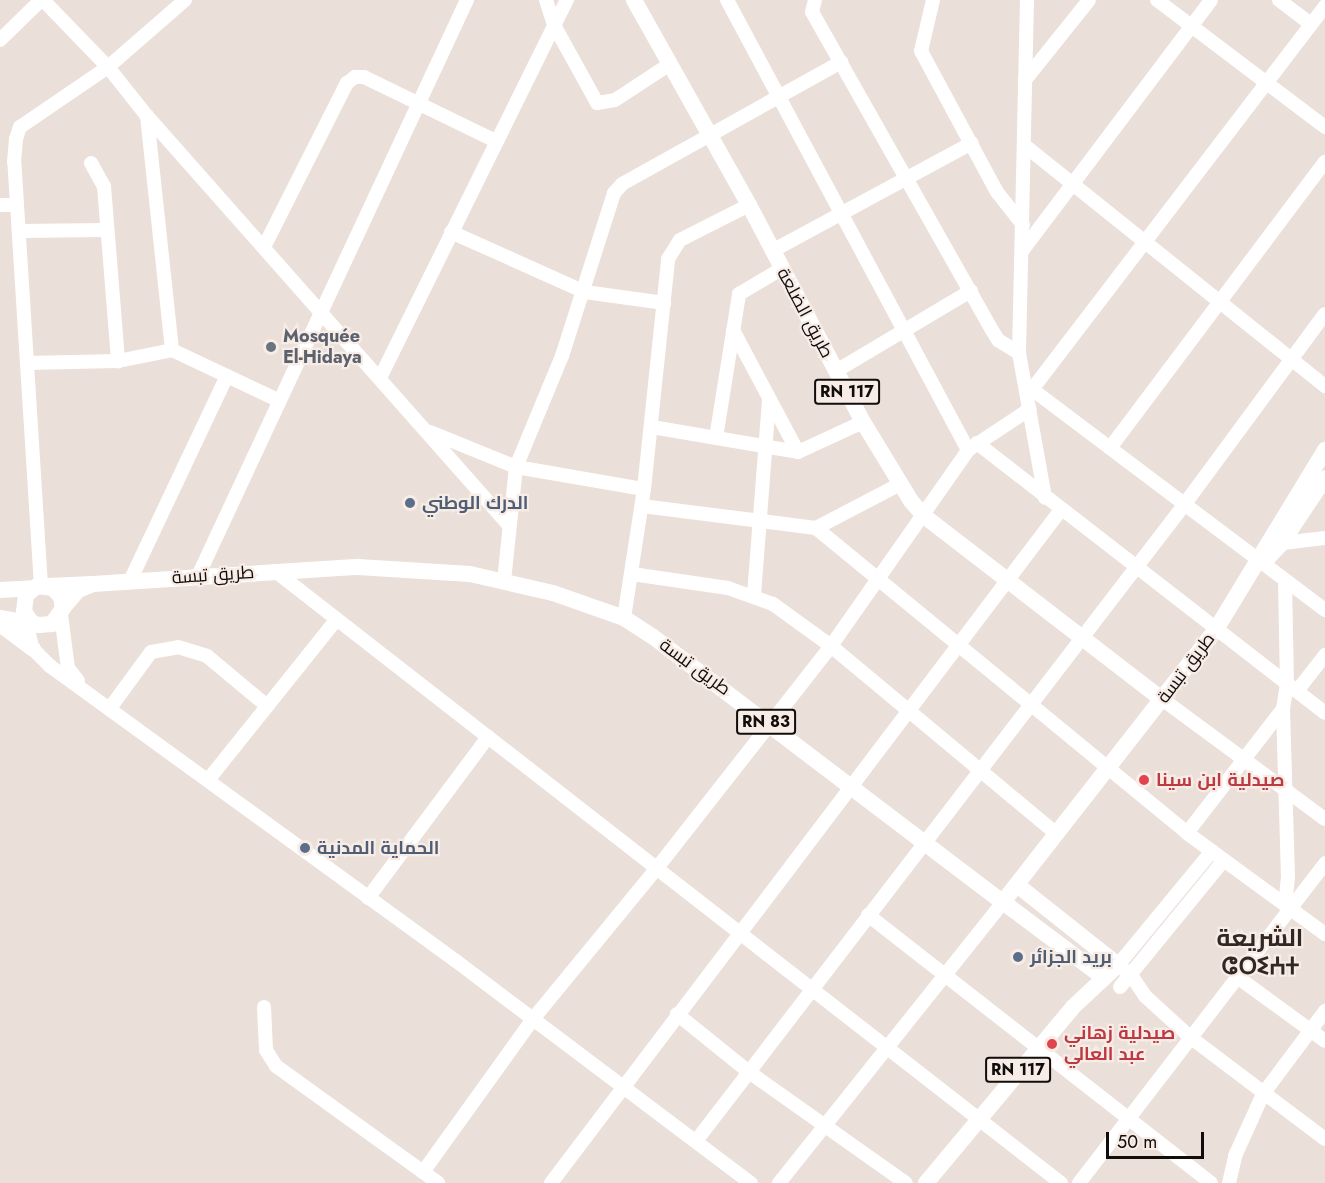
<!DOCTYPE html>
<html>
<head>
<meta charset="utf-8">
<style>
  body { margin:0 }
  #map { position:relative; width:1325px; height:1183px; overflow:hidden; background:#eadfd9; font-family:Jost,Cairo,"Noto Sans Tifinagh",sans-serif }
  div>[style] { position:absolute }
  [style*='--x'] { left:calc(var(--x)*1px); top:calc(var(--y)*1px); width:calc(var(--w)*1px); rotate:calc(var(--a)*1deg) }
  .minor>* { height:14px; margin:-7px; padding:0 7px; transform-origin:7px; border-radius:7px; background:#fff }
  .major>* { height:16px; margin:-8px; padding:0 8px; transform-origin:8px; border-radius:8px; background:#fff }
  .dots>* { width:16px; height:16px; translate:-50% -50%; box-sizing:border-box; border:3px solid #f8ece6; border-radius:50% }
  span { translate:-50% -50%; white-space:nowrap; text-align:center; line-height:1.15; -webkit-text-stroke:4.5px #f8ece6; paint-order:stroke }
  .shield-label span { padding:2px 4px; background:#f8ece6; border:2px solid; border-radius:4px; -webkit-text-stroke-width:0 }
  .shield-label { font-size:16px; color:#110d0b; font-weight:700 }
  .street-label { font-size:18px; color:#110d0b }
  .worship-label { font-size:18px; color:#5b616d; font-weight:700 }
  .left { translate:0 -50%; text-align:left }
  .service-label { font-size:18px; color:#4e5e75; font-weight:700 }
  .health-label { font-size:18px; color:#be3a42; font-weight:700 }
  .district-label { font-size:24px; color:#312824; font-weight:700 }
  .scale { position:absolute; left:1106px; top:1132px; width:98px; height:27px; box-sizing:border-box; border:3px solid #110d0b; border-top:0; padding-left:8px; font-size:18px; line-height:21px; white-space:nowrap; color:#110d0b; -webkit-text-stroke:4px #f8ece6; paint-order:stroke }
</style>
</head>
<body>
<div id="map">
  <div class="minor">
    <i style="--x:43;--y:0;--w:93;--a:45.9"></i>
    <i style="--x:108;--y:67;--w:63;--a:51.5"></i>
    <i style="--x:147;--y:116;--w:543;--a:48.51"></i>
    <i style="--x:546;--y:0;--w:26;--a:72"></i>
    <i style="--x:554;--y:25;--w:89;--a:61.1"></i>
    <i style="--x:597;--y:103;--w:18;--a:-9"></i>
    <i style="--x:615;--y:100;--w:66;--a:-33.2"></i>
    <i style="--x:727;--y:0;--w:510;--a:61.83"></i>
    <i style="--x:815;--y:0;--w:12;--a:104"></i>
    <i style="--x:812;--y:12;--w:365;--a:60.5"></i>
    <i style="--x:992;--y:330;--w:12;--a:59"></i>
    <i style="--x:998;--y:340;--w:25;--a:32"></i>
    <i style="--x:933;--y:0;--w:52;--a:103.2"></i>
    <i style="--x:921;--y:51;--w:160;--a:61.7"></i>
    <i style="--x:997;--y:192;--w:42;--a:51.8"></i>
    <i style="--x:1027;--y:0;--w:353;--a:91.3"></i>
    <i style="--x:1019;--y:353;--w:147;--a:79.8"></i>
    <i style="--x:1157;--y:0;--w:211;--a:37.1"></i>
    <i style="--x:1279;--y:0;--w:40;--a:37"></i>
    <i style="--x:0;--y:40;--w:57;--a:-44.3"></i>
    <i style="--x:1025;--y:80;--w:102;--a:-51.3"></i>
    <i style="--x:147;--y:116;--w:235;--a:83.9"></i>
    <i style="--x:1024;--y:145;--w:386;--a:38.7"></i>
    <i style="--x:91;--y:163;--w:26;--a:61"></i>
    <i style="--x:104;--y:186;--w:176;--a:85.4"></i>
    <i style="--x:0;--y:205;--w:17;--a:0"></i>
    <i style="--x:19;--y:231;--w:87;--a:-0.7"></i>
    <i style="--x:451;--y:232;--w:147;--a:24.1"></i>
    <i style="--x:585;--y:292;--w:80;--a:7.9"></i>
    <i style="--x:264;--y:247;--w:184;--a:-63.2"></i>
    <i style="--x:347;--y:83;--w:10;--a:-37"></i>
    <i style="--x:355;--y:77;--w:9;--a:0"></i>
    <i style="--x:364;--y:77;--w:147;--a:25.9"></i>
    <i style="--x:772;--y:251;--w:227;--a:-28.4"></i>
    <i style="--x:1022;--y:251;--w:314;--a:-53"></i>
    <i style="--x:733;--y:330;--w:138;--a:62"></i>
    <i style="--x:27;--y:363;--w:91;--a:-1.3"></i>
    <i style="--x:118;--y:361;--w:55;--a:-11.5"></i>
    <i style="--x:172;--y:350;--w:119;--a:25.3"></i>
    <i style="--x:836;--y:371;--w:157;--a:-30.7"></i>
    <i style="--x:380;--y:378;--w:422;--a:-63.7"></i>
    <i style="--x:1033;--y:390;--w:366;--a:37"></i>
    <i style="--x:1027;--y:396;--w:491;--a:-52.6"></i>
    <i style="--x:652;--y:427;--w:148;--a:9.7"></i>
    <i style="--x:798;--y:452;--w:72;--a:-24.8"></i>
    <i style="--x:430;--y:432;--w:93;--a:22.1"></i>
    <i style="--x:516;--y:467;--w:130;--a:9.8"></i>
    <i style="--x:716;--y:438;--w:146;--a:-80.9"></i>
    <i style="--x:739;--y:294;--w:49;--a:-30.8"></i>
    <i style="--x:977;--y:443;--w:440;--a:37.8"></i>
    <i style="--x:1110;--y:448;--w:358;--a:-53.1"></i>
    <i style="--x:642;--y:506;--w:175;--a:7.2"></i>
    <i style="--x:816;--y:528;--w:95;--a:-27.6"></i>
    <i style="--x:816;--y:528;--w:480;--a:39.4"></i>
    <i style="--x:1187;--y:833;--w:171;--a:36.2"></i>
    <i style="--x:1274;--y:544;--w:51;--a:-6.7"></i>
    <i style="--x:275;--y:571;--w:996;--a:37.91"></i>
    <i style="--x:632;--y:574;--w:97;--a:8.3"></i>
    <i style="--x:728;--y:588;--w:48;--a:19.6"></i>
    <i style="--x:773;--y:604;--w:72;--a:35.9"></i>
    <i style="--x:831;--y:646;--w:294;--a:39.8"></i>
    <i style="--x:198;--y:576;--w:636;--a:-64.97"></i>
    <i style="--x:130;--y:581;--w:227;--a:-64.7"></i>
    <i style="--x:504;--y:581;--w:115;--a:-84"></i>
    <i style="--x:516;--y:467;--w:120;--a:-67.5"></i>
    <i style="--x:562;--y:356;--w:171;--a:-72.3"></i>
    <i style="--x:614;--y:193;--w:12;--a:-48"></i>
    <i style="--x:622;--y:184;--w:251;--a:-29.1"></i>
    <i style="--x:41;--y:586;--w:425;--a:-93.6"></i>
    <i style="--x:14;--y:162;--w:23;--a:-85"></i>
    <i style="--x:16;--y:139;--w:13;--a:-72"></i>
    <i style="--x:20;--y:127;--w:107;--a:-34.3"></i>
    <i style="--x:108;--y:67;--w:102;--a:-41"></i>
    <i style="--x:754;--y:595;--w:195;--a:-85.6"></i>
    <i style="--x:24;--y:614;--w:36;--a:76"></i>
    <i style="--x:33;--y:649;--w:24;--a:45"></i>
    <i style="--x:50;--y:666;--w:502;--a:36"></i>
    <i style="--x:456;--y:961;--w:369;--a:37"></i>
    <i style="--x:61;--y:615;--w:53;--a:82.5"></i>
    <i style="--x:68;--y:668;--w:16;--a:52"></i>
    <i style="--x:624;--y:618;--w:131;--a:-81.2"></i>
    <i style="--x:644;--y:489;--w:231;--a:-84"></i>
    <i style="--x:668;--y:259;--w:22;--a:-58"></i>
    <i style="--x:680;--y:240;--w:77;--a:-26.9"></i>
    <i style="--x:1297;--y:691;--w:46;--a:-52.1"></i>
    <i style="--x:1162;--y:699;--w:202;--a:36.4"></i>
    <i style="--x:110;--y:708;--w:69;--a:-53.8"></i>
    <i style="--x:151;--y:652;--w:27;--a:-10"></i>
    <i style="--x:178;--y:647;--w:30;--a:17"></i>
    <i style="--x:207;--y:656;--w:78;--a:39.8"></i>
    <i style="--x:1283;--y:709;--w:168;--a:88.3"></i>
    <i style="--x:1288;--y:877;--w:28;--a:96"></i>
    <i style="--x:208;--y:780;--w:206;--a:-51.3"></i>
    <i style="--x:1187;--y:833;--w:157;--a:-52.3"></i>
    <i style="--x:1283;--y:709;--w:24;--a:-81"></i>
    <i style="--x:1287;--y:685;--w:104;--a:-91.1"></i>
    <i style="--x:1212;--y:851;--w:148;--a:129.5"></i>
    <i style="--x:1118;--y:965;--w:16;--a:38"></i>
    <i style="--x:1131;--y:975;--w:25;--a:56"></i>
    <i style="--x:1145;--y:996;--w:61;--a:42.3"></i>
    <i style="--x:1190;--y:1037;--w:169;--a:37.1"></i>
    <i style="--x:368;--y:898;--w:201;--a:-53.3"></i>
    <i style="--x:868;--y:915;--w:435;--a:38"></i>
    <i style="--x:1236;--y:976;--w:110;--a:36.1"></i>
    <i style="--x:1120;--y:987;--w:164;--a:-50.7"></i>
    <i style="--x:264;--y:1007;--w:43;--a:87.3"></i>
    <i style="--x:266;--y:1050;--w:19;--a:58"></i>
    <i style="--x:276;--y:1066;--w:200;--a:35.8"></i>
    <i style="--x:677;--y:1014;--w:92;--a:38.9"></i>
    <i style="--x:749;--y:1072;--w:192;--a:35.3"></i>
    <i style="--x:696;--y:1141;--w:802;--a:-52.5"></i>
    <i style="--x:1184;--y:505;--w:237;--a:-53.6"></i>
    <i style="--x:423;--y:1172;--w:188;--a:-54.3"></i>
    <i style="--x:533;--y:1019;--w:195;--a:-50.6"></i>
    <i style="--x:657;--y:868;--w:282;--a:-51.9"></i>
    <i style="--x:831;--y:646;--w:239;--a:-55"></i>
    <i style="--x:968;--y:450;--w:74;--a:-33.5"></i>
    <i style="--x:551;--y:1183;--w:843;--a:-52.86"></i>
    <i style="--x:779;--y:1183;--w:359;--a:-51.4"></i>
    <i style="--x:1079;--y:1183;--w:404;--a:-52.4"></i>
    <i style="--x:1229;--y:1183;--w:28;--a:-77"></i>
    <i style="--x:1235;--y:1156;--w:68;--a:-65.7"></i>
    <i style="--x:1263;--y:1094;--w:104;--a:-53.2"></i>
  </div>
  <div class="major">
    <i style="--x:634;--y:0;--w:235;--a:60.7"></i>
    <i style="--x:749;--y:205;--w:245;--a:62.3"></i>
    <i style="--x:863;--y:422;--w:92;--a:58.7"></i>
    <i style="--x:911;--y:501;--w:20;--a:49"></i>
    <i style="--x:924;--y:516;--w:300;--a:37.6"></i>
    <i style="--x:1266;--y:560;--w:22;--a:-47"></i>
    <i style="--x:1281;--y:544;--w:79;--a:-56.3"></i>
    <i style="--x:93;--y:584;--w:266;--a:-3.7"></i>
    <i style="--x:358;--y:567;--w:112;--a:3.6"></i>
    <i style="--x:470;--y:574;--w:85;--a:12.9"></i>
    <i style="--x:553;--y:593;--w:75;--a:19.4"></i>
    <i style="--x:624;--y:618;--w:33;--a:33"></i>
    <i style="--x:652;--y:636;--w:440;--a:37.2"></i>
    <i style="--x:1003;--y:902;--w:344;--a:-52"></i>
    <i style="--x:1215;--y:631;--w:212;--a:-58.7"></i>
    <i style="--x:48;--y:586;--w:45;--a:-2.5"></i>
    <i style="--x:93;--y:584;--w:16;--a:158"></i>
    <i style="--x:78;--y:590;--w:23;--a:130"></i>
    <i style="--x:0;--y:590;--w:34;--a:-3"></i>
    <i style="--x:0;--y:618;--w:40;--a:10"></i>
    <i style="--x:39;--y:625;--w:13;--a:-4"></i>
    <i style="--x:52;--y:624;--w:19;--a:-55"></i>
    <i style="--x:63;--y:608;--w:11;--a:-100"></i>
    <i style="--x:61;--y:597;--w:12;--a:-132"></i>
    <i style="--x:53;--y:588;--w:16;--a:-173"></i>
    <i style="--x:37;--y:586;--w:14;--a:141"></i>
    <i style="--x:26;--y:595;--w:17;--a:97"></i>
    <i style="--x:24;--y:612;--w:14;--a:54"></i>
    <i style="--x:0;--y:624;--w:41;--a:37.1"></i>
    <i style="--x:1003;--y:902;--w:125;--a:36.9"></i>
    <i style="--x:926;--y:1183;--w:229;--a:-50.1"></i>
    <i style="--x:1073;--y:1007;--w:62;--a:-43"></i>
    <i style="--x:1118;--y:965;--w:129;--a:-141.6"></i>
  </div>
  <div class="dots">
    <i style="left:271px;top:347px;background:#6b7280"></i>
    <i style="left:410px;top:503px;background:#5c6f8a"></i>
    <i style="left:1144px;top:780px;background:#e0444e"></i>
    <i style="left:305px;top:848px;background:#5c6f8a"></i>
    <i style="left:1018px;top:957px;background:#5c6f8a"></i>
    <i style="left:1052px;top:1044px;background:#e0444e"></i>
  </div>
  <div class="shield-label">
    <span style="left:847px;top:392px">RN 117</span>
    <span style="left:766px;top:722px">RN 83</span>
    <span style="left:1018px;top:1070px">RN 117</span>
  </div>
  <div class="street-label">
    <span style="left:805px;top:313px;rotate:62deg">طريق الضلعة</span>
    <span style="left:213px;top:575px;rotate:-4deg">طريق تبسة</span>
    <span style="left:695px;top:667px;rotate:36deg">طريق تبسة</span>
    <span style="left:1186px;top:668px;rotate:-53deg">طريق تبسة</span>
  </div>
  <div class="worship-label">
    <span class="left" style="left:283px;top:347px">Mosquée<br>El-Hidaya</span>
  </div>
  <div class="service-label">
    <span class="left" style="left:422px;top:503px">الدرك الوطني</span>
    <span class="left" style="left:317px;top:848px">الحماية المدنية</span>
    <span class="left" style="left:1030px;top:957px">بريد الجزائر</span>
  </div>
  <div class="health-label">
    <span class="left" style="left:1156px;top:780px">صيدلية ابن سينا</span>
    <span class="left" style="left:1064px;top:1044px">صيدلية زهاني<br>عبد العالي</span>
  </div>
  <div class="district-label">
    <span style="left:1260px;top:952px">الشريعة<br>ⵛⵔⵉⵄⵜ</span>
  </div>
  <div class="scale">50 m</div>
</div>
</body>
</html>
